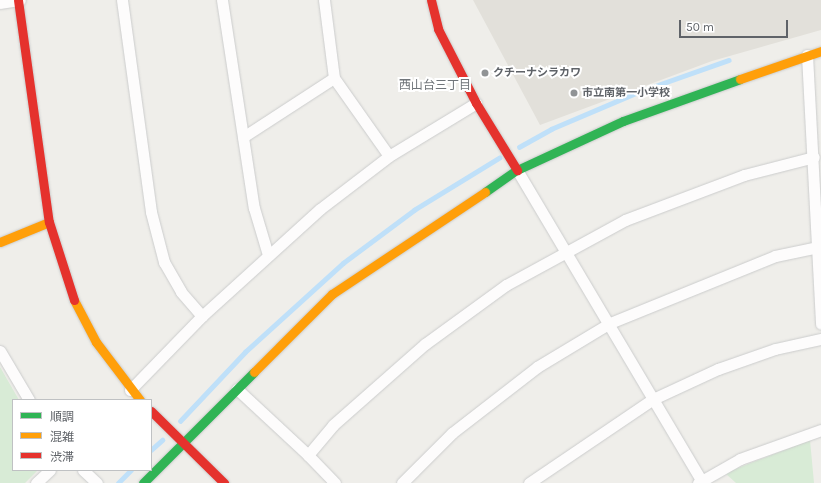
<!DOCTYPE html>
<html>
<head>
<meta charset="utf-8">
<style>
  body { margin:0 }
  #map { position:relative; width:821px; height:483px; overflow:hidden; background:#efeeea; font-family:Karla,"Noto Sans JP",sans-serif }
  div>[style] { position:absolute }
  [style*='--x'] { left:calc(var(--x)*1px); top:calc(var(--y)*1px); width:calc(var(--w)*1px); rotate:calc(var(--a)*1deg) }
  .education>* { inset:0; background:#e2e0da }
  .green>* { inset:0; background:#d8ebd6 }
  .stream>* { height:4.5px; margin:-2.25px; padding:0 2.25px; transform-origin:2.25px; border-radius:2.25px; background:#bfe0f9 }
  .roads { filter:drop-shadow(0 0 1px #cbcccc) drop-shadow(0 0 1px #cbcccc) }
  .street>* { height:11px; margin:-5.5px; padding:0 5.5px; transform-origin:5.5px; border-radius:5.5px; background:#fdfcfc }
  .fast>* { height:9px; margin:-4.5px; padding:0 4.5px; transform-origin:4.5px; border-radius:4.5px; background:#30b455 }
  .slow>* { height:9px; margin:-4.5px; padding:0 4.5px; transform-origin:4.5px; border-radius:4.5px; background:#ff9f0a }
  .jam>* { height:9px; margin:-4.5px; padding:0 4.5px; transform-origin:4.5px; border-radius:4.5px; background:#e5322d }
  .dots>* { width:11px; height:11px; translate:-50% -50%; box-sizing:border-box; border:2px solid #fff; border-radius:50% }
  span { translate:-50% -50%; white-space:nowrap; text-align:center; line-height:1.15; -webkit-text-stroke:4px #fff; paint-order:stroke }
  .poi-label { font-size:11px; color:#5f6368; font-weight:700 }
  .left { translate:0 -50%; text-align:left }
  .neighbourhood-label { font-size:12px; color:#70757a }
  .legend { position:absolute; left:12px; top:399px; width:140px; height:72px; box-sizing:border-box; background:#fff; border:1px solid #bfc1c3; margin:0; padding:5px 7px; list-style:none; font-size:12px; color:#5f6368 }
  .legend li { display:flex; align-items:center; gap:8px; height:20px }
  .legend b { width:20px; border:1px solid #bfc1c3 }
  .scale { position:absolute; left:679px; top:20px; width:109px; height:18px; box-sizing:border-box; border:2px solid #5f6368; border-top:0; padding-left:5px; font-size:12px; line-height:14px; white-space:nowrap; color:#5f6368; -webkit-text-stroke:3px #fff; paint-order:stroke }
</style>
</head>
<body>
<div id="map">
  <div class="education">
    <i style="clip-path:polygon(473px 0,821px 0,821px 30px,712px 61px,540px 125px)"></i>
  </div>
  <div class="green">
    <i style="clip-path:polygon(0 367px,19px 400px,13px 400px,13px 470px,38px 470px,25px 483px,0 483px)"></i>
    <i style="clip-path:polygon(810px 440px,814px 483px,736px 483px,725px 473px)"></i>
  </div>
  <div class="stream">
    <i style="--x:519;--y:147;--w:37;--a:-29"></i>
    <i style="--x:551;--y:129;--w:95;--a:-23"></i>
    <i style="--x:638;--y:92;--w:96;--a:-19.4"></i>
    <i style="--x:180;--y:421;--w:95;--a:-46.7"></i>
    <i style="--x:245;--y:352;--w:132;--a:-42.2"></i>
    <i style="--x:343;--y:263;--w:89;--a:-36.7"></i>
    <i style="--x:414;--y:210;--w:100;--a:-31.5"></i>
    <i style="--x:151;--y:450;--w:15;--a:-42"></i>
    <i style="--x:118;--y:483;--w:18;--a:-45"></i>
  </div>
  <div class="roads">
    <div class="street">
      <i style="--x:122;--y:0;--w:214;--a:82.2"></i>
      <i style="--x:151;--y:212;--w:52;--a:75.4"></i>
      <i style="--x:164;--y:262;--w:34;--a:60"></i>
      <i style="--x:181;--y:292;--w:32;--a:49"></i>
      <i style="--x:222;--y:0;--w:210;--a:81.3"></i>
      <i style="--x:254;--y:208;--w:49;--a:73.4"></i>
      <i style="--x:324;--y:0;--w:79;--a:82.7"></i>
      <i style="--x:334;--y:78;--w:95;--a:54.8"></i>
      <i style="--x:0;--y:3;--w:20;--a:-9"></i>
      <i style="--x:807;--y:55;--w:269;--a:87"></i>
      <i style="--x:243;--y:137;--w:108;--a:-33"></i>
      <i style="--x:517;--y:170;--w:362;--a:59.3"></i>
      <i style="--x:0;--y:351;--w:57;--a:59.4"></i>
      <i style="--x:237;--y:389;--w:97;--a:42.9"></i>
      <i style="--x:130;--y:390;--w:103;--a:-45.8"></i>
      <i style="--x:202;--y:316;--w:159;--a:-42.2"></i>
      <i style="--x:320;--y:209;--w:87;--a:-37.5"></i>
      <i style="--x:389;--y:156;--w:102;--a:-31.3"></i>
      <i style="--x:83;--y:470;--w:19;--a:43"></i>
      <i style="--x:36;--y:483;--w:19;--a:-43"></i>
      <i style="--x:335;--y:483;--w:39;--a:-134"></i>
      <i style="--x:308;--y:455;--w:39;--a:-50"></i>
      <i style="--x:333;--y:425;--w:123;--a:-41.4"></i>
      <i style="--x:425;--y:344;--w:100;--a:-36.1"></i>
      <i style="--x:506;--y:285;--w:136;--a:-28.6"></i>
      <i style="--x:625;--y:220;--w:127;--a:-20.7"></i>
      <i style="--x:744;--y:175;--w:72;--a:-14.4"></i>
      <i style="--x:402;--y:483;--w:71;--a:-45"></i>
      <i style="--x:452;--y:433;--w:108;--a:-37.8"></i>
      <i style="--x:537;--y:367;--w:85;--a:-31.1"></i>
      <i style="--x:610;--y:323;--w:178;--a:-22.1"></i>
      <i style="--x:775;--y:256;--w:44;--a:-11.8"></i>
      <i style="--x:529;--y:483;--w:150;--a:-34.1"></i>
      <i style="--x:653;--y:399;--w:72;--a:-24.8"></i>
      <i style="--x:718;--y:369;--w:60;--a:-19.3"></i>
      <i style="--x:775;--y:349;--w:47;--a:-12.3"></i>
      <i style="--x:698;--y:483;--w:48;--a:-29.7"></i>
      <i style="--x:740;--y:459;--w:86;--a:-19.7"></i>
    </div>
    <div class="fast">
      <i style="--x:485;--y:192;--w:39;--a:-35"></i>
      <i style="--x:517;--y:170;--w:117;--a:-24.8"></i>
      <i style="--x:623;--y:121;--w:124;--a:-19.7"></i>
      <i style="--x:143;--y:483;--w:157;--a:-45"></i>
    </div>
    <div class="slow">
      <i style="--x:740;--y:79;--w:86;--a:-19.1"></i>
      <i style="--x:0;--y:242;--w:53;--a:-22.2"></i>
      <i style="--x:74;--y:300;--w:47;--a:62.4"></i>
      <i style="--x:96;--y:342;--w:73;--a:52.8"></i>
      <i style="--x:254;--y:372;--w:110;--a:-45"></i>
      <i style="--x:332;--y:294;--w:184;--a:-33.7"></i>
    </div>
    <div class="jam">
      <i style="--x:18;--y:0;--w:224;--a:82.1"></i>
      <i style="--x:49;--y:222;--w:82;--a:72.2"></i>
      <i style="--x:431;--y:0;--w:30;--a:76"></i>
      <i style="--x:438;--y:29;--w:83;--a:62.8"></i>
      <i style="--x:476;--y:103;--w:79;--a:58.5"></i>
      <i style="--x:151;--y:411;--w:103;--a:44.6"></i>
    </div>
  </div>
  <div class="dots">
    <i style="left:485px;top:73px;background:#919496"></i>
    <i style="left:574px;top:93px;background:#919496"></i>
  </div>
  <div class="poi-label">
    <span class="left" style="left:493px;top:73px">クチーナシラカワ</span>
    <span class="left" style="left:582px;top:93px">市立南第一小学校</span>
  </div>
  <div class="neighbourhood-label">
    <span style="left:435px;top:86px">西山台三丁目</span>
  </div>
  <ul class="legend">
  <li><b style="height:5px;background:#30b455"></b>順調</li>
  <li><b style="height:5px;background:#ff9f0a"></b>混雑</li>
  <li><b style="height:5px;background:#e5322d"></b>渋滞</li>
  </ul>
  <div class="scale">50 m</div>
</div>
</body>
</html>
